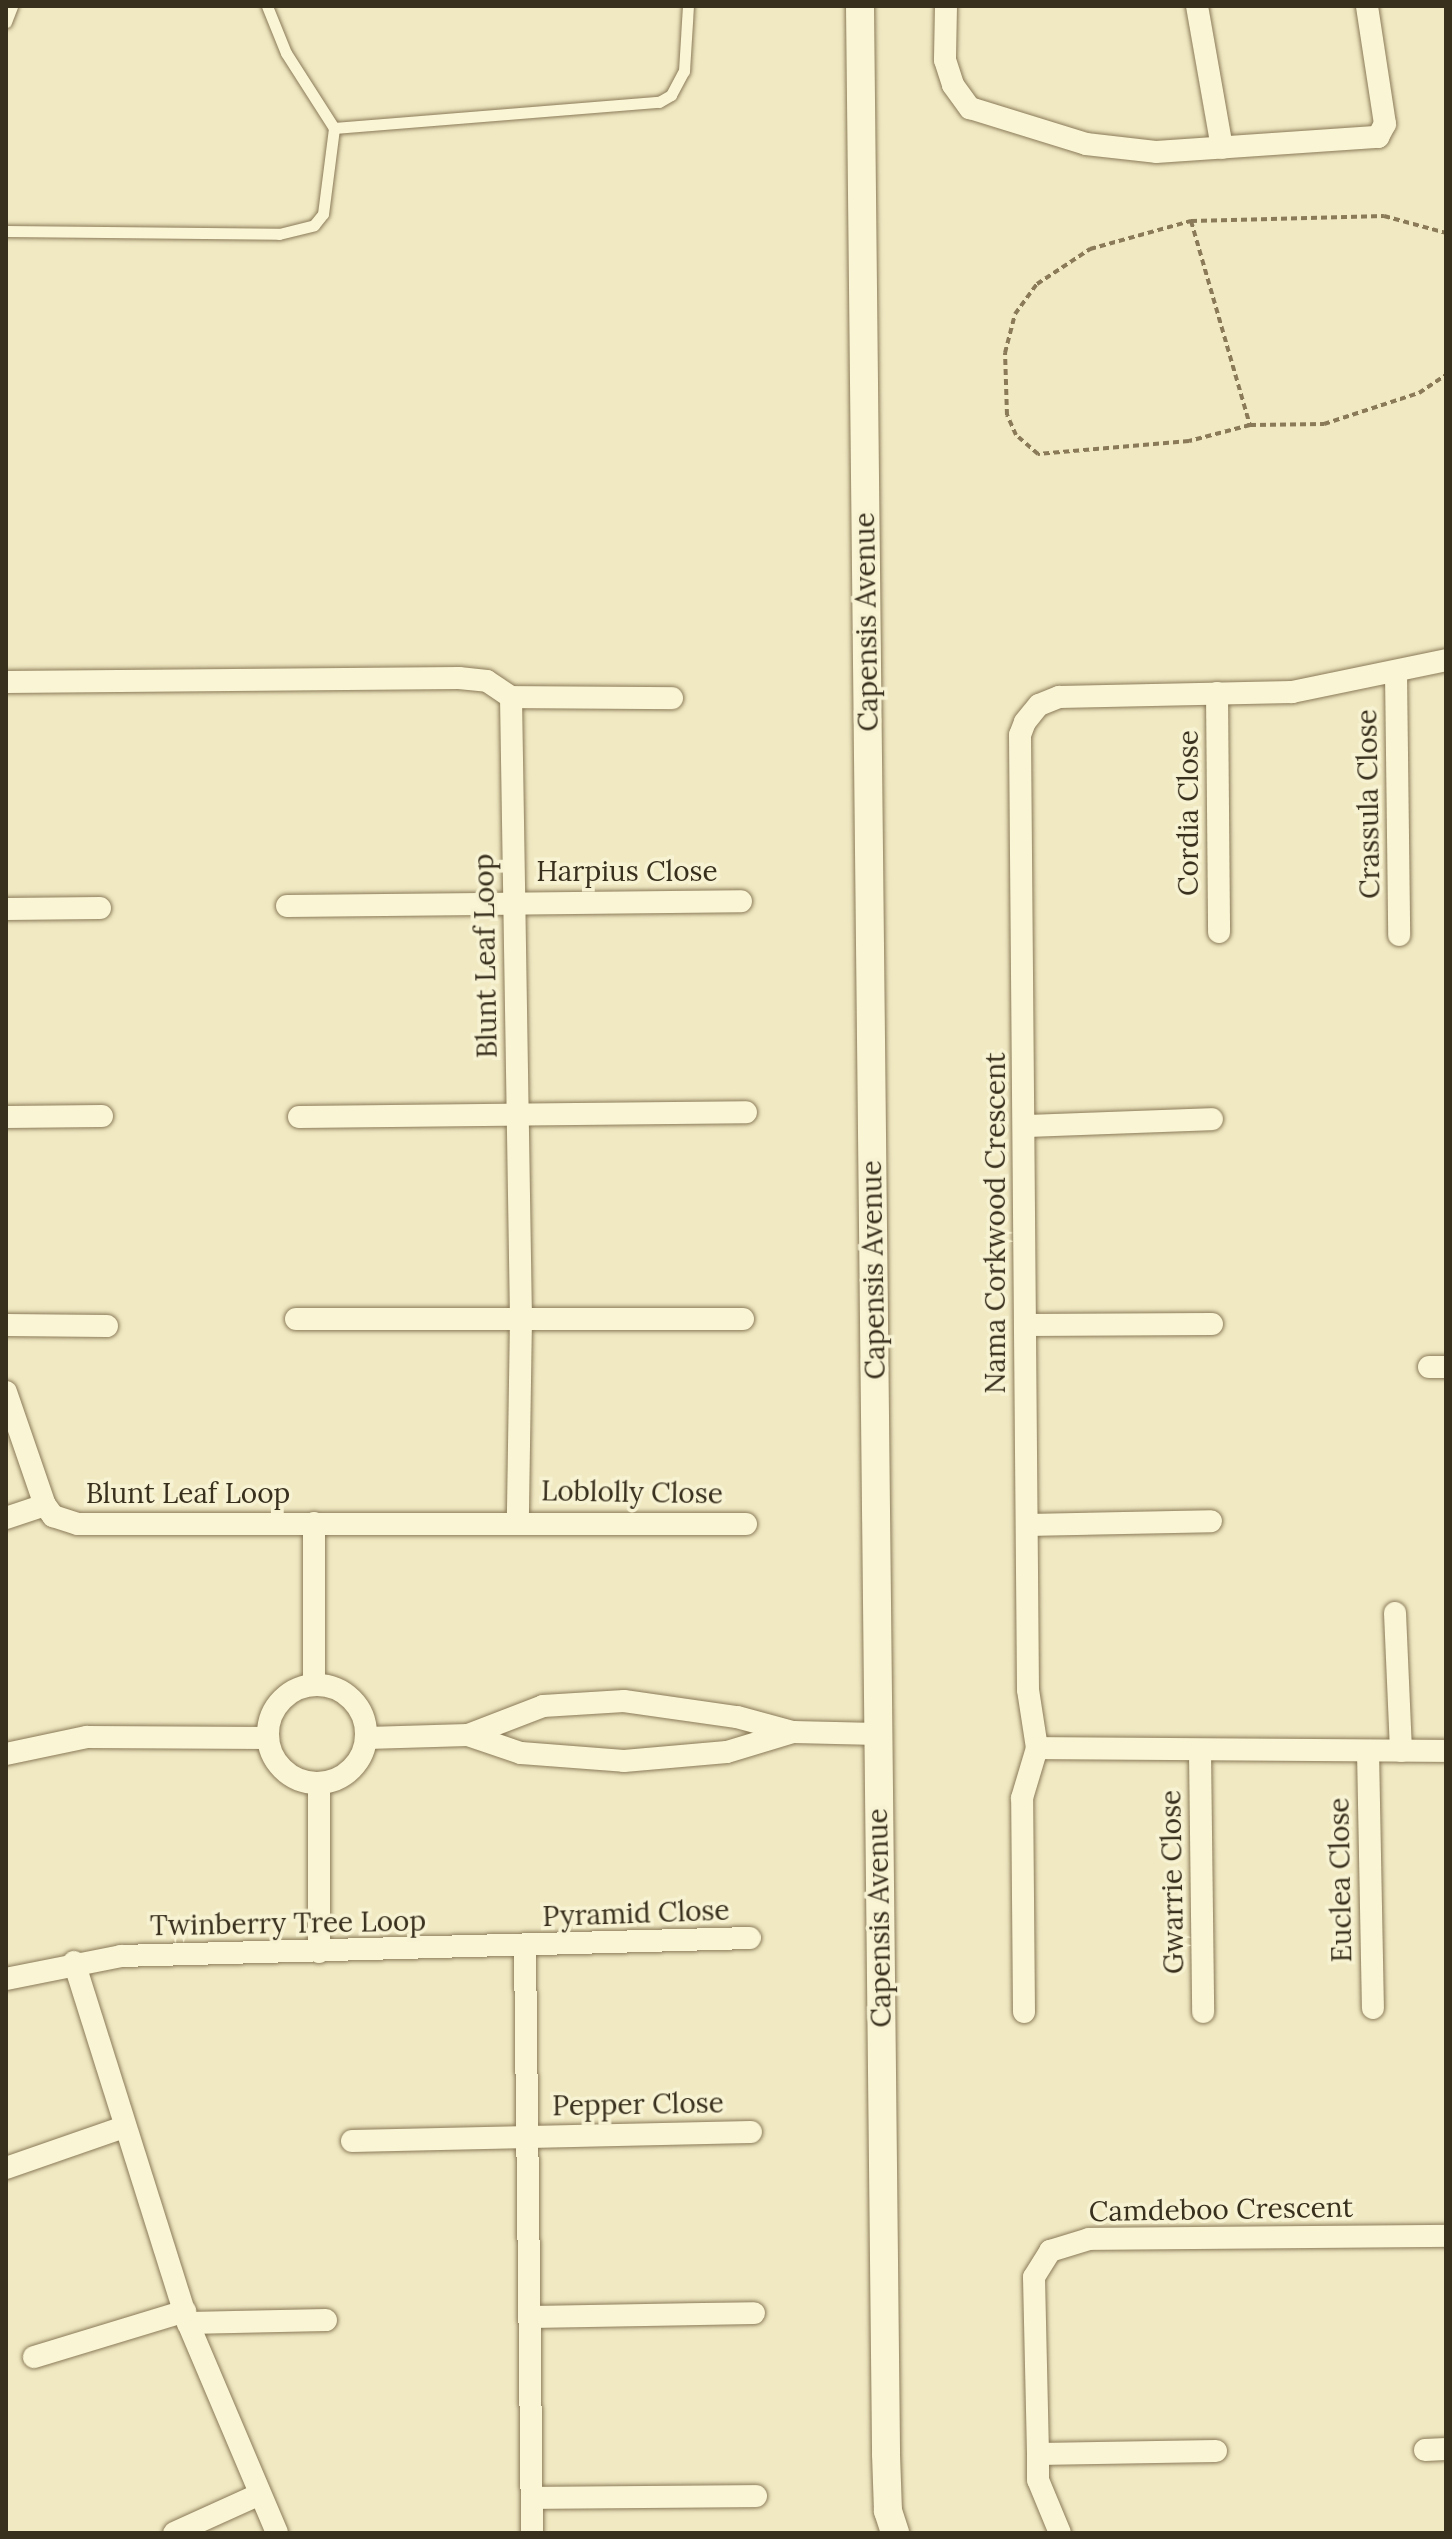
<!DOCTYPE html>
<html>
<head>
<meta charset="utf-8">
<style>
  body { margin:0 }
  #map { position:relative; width:1452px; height:2539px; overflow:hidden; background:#f0e9c2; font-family:Lora,serif }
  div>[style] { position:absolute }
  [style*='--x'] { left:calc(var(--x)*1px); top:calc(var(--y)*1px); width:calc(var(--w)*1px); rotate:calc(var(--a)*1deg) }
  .path>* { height:4px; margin-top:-2px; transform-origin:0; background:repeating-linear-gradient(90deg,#8a7a58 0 6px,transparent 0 10px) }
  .roads { filter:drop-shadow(0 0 2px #8a7a58) drop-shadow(0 0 2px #8a7a58) }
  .service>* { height:11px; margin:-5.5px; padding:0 5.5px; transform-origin:5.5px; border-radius:5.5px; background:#faf5d5 }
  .minor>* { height:22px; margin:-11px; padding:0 11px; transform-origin:11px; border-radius:11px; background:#faf5d5 }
  .minor>.ring { margin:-11px; padding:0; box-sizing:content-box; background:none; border:22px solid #faf5d5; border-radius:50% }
  .tertiary>* { height:28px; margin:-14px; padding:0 14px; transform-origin:14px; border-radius:14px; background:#faf5d5 }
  span { translate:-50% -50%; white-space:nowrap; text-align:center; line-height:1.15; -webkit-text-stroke:7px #f7f2d2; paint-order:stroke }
  .street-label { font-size:28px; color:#392f1d }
  .frame { position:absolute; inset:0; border:8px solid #392f1d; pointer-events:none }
</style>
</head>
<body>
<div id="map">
  <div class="path">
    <i style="--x:1191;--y:221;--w:212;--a:73.9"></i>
    <i style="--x:1250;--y:425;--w:74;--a:-0.8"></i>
    <i style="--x:1324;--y:424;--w:100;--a:-18.1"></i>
    <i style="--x:1419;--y:393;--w:32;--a:-34"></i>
    <i style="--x:1250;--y:425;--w:63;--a:165.3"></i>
    <i style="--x:1189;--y:441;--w:152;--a:175.1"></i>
    <i style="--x:1038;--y:454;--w:29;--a:-139"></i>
    <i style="--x:1016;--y:435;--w:22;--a:-114"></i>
    <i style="--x:1007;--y:415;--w:62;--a:-91.8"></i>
    <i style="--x:1005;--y:353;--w:40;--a:-75.6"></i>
    <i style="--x:1015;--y:314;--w:37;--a:-54"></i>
    <i style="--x:1037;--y:284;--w:64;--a:-33.4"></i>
    <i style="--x:1090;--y:249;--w:105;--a:-15.5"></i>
    <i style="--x:1191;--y:221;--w:193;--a:-1.5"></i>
    <i style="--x:1384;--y:216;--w:64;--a:15.3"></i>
  </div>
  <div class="roads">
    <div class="service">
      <i style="--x:6;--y:22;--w:17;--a:-69"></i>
      <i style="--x:334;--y:128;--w:326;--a:-4.6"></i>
      <i style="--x:659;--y:102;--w:14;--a:-30"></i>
      <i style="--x:671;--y:95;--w:27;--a:-62"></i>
      <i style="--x:684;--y:71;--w:65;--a:-86.5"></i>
      <i style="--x:6;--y:231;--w:273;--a:0.6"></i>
      <i style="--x:279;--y:234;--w:36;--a:-14"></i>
      <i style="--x:314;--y:225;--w:14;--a:-51"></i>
      <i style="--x:323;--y:214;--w:87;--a:-82.7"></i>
      <i style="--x:334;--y:128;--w:89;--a:-122.6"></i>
      <i style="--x:286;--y:53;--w:51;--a:-112"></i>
    </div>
    <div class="minor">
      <i style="--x:946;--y:6;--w:54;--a:91.1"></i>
      <i style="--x:945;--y:60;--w:26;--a:72"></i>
      <i style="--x:953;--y:85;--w:29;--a:54"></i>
      <i style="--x:970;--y:108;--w:121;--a:17.2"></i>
      <i style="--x:1086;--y:144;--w:70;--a:6.5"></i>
      <i style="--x:1156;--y:152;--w:223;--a:-3.9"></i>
      <i style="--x:1378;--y:137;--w:15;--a:-62"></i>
      <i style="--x:1385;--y:124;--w:119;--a:-98.7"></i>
      <i style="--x:1197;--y:6;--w:144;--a:80"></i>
      <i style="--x:1396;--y:672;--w:263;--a:89.3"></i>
      <i style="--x:6;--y:682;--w:453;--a:-0.5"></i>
      <i style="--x:459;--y:678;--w:28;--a:6"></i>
      <i style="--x:487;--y:681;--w:29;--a:34"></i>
      <i style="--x:1217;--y:693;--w:239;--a:89.5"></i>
      <i style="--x:511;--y:697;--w:621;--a:89.08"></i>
      <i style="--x:521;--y:1318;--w:202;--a:90.9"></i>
      <i style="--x:511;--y:697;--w:161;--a:0.4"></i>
      <i style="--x:287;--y:906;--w:454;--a:-0.6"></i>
      <i style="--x:6;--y:909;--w:94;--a:-0.6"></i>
      <i style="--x:6;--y:1117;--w:96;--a:-0.6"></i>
      <i style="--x:299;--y:1117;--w:447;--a:-0.6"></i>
      <i style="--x:1025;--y:1126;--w:187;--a:-2.1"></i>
      <i style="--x:296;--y:1319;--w:447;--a:0"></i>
      <i style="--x:6;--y:1325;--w:101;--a:0.6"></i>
      <i style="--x:1026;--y:1325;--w:186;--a:-0.3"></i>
      <i style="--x:1429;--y:1367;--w:17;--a:0"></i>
      <i style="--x:6;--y:1392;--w:120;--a:71"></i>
      <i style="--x:45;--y:1505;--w:14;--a:54"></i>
      <i style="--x:53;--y:1516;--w:26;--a:18"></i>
      <i style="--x:78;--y:1524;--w:668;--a:0"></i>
      <i style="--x:6;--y:1518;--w:41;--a:-18.4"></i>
      <i style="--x:314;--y:1523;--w:161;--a:90"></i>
      <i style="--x:1027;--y:1525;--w:184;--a:-1.2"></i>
      <i style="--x:1395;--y:1613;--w:138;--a:87.5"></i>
      <i class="ring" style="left:268px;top:1685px;width:76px;height:76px"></i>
      <i style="--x:468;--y:1735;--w:80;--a:-21.1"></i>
      <i style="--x:543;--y:1706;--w:81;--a:-3.5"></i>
      <i style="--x:624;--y:1701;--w:114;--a:8.1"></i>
      <i style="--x:737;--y:1717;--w:58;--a:15"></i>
      <i style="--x:793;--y:1732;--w:83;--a:1.4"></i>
      <i style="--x:367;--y:1738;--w:101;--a:-1.7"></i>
      <i style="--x:468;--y:1735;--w:56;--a:18.8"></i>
      <i style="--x:521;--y:1753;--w:103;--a:4.4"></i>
      <i style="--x:624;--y:1761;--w:103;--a:-5"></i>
      <i style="--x:727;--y:1752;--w:69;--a:-16.9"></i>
      <i style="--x:1037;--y:1748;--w:59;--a:-98.8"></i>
      <i style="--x:1028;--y:1690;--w:955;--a:-90.48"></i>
      <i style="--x:1020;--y:735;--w:14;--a:-69"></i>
      <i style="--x:1025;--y:722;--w:22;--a:-51"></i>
      <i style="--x:1039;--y:705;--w:22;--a:-22"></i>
      <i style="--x:1059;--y:697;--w:233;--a:-1.2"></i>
      <i style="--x:1292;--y:692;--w:157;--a:-11.7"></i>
      <i style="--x:1037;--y:1748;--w:409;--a:0.4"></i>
      <i style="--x:1200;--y:1751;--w:261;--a:89.3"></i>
      <i style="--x:1368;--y:1751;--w:257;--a:88.9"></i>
      <i style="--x:6;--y:1754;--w:83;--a:-11.9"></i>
      <i style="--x:87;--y:1737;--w:181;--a:0.3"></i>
      <i style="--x:525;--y:1948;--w:585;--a:89.31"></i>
      <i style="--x:319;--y:1952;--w:169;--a:-90"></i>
      <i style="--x:74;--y:1962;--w:379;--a:72.5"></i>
      <i style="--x:188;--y:2323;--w:228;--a:67"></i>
      <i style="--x:6;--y:1979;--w:117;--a:-11.3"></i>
      <i style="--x:121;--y:1956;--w:629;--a:-1.64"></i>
      <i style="--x:1024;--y:2012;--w:214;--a:-90.5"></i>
      <i style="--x:1022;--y:1798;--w:52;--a:-73.3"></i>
      <i style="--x:352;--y:2141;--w:399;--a:-1.3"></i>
      <i style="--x:6;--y:2168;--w:125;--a:-19.2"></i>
      <i style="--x:532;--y:2317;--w:222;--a:-1"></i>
      <i style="--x:188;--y:2323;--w:138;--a:-1.2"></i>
      <i style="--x:34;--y:2357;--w:158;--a:-16.9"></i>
      <i style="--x:1425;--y:2450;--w:21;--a:-3"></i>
      <i style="--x:1038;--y:2454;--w:178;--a:-1"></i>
      <i style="--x:533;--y:2498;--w:223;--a:-0.5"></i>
      <i style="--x:174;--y:2533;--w:94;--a:-24.4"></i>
      <i style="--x:1060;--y:2533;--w:57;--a:-112.5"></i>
      <i style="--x:1038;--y:2480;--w:26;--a:-90"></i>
      <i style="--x:1038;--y:2454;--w:177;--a:-91.3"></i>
      <i style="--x:1034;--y:2277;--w:31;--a:-58"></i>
      <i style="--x:1050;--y:2251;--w:41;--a:-17.1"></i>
      <i style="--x:1089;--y:2239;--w:357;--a:-0.5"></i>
    </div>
    <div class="tertiary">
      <i style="--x:860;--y:6;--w:2448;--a:89.39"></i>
      <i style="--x:886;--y:2454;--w:57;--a:88"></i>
      <i style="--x:888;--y:2511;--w:23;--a:72"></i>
    </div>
  </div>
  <div class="street-label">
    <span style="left:866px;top:622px;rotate:-91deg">Capensis Avenue</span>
    <span style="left:1368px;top:804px;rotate:-91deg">Crassula Close</span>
    <span style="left:1188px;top:813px;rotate:-90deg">Cordia Close</span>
    <span style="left:627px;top:871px">Harpius Close</span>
    <span style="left:485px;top:956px;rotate:-91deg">Blunt Leaf Loop</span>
    <span style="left:995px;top:1223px;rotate:-90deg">Nama Corkwood Crescent</span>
    <span style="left:873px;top:1270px;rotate:-91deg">Capensis Avenue</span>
    <span style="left:632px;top:1492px;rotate:1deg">Loblolly Close</span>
    <span style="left:188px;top:1493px">Blunt Leaf Loop</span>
    <span style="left:1340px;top:1880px;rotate:-91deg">Euclea Close</span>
    <span style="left:1172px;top:1882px;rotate:-91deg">Gwarrie Close</span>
    <span style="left:636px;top:1913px;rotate:-2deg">Pyramid Close</span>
    <span style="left:879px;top:1918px;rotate:-91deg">Capensis Avenue</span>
    <span style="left:288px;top:1923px;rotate:-1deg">Twinberry Tree Loop</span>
    <span style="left:638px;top:2104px;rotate:-1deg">Pepper Close</span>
    <span style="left:1221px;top:2209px;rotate:-1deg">Camdeboo Crescent</span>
  </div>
  <div class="frame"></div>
</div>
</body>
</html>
